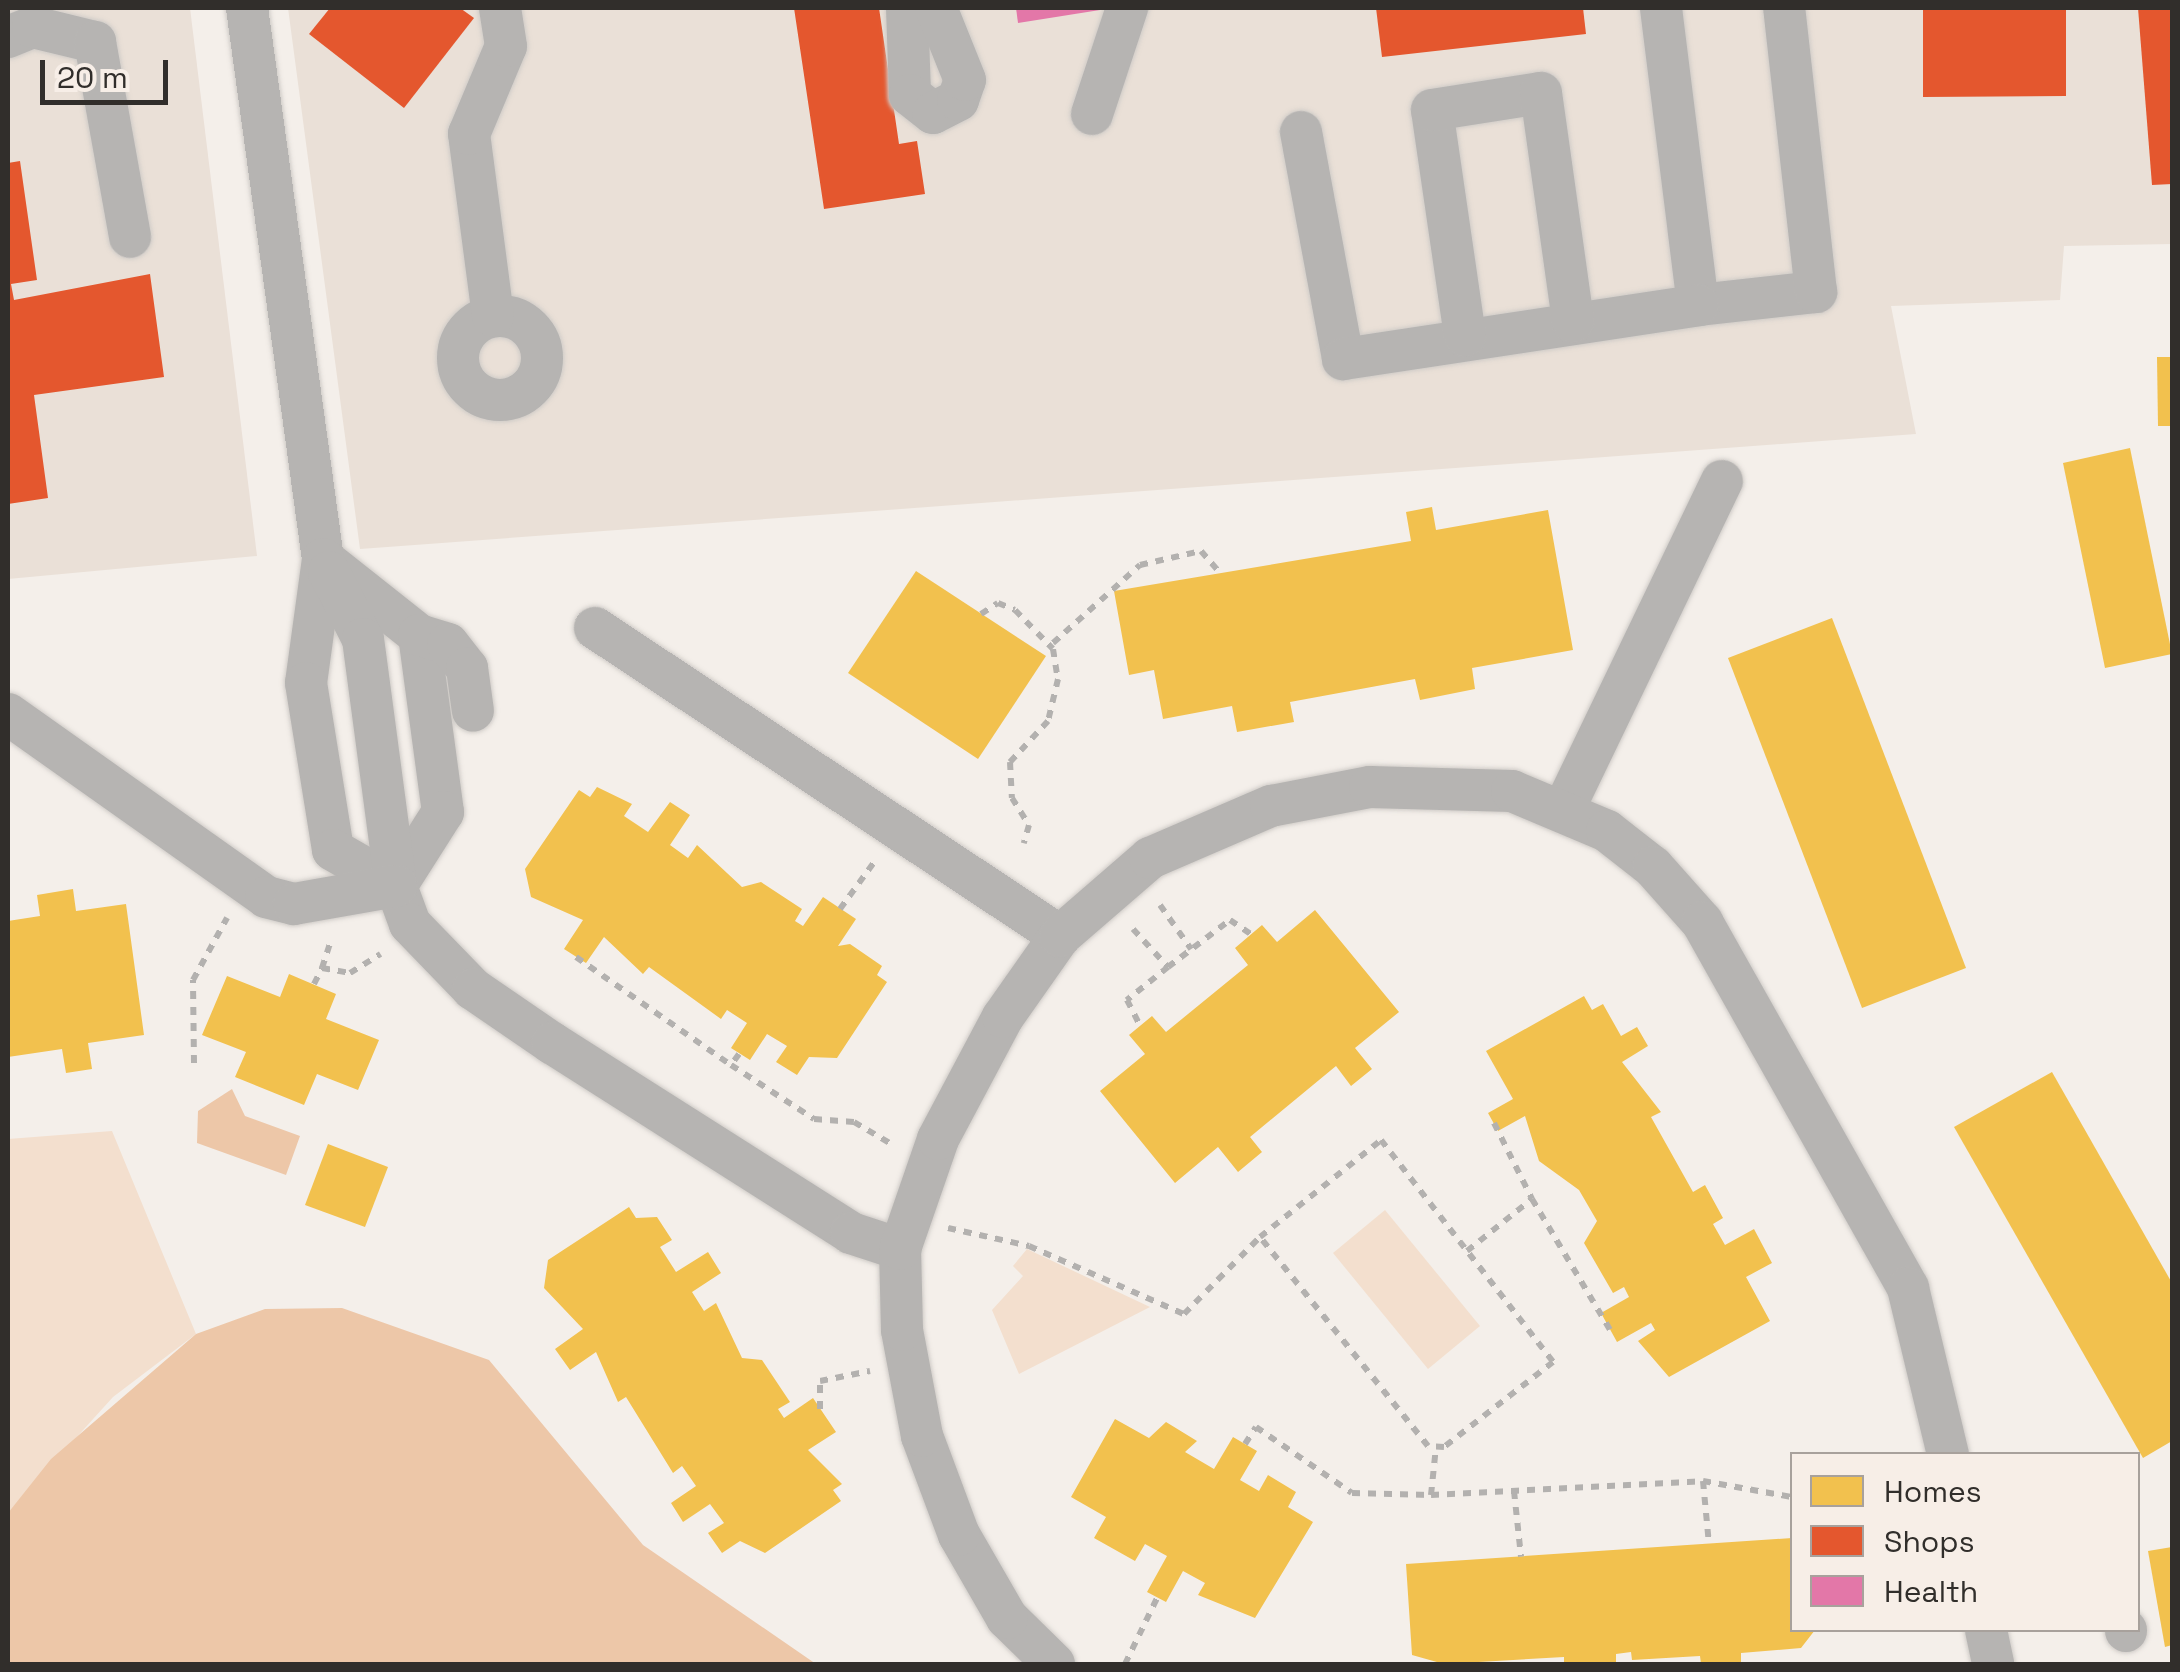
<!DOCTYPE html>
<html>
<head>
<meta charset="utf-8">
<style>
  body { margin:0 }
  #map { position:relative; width:2180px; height:1672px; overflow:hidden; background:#f4efea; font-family:"Space Grotesk",sans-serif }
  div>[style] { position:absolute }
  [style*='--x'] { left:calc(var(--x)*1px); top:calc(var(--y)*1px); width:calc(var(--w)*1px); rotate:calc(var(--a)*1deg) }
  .built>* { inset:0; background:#eae0d7 }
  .green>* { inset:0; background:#f3dfce }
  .water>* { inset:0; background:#edc7a8 }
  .homes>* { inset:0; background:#f2c14e }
  .shops>* { inset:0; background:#e4572e }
  .health>* { inset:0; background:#e377a8 }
  .path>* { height:6px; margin-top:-3px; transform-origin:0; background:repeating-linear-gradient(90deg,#b3b1af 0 8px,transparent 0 16px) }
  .roads { filter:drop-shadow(0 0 2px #d0ccc8) drop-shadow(0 0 2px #d0ccc8) }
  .minor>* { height:42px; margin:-21px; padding:0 21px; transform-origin:21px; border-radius:21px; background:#b6b4b2 }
  .minor>.ring { margin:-21px; padding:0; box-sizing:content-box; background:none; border:42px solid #b6b4b2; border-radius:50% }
  span { translate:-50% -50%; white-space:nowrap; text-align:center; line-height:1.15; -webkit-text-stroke:10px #f7eee7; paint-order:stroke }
  .frame { position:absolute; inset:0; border:10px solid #312e2b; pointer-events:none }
  .legend { position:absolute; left:1790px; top:1452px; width:350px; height:180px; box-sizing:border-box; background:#f7eee7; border:2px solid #a8a19c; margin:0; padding:12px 18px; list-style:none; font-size:30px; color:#312e2b }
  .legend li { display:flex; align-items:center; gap:20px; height:50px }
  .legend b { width:50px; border:2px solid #a8a19c }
  .scale { position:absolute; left:40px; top:60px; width:128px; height:45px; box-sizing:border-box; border:5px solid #312e2b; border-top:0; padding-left:12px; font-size:30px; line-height:35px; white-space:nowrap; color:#312e2b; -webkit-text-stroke:8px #f7eee7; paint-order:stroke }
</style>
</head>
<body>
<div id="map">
  <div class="built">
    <i style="clip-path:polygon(8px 8px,190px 8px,257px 556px,8px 579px)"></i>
    <i style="clip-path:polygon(288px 8px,2172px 8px,2172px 244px,2064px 246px,2060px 300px,1891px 306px,1916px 434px,360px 549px)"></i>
  </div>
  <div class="green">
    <i style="clip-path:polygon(112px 1131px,196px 1334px,113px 1397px,8px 1513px,8px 1139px)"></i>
    <i style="clip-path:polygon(1385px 1210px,1480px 1326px,1428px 1369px,1333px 1253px)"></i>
    <i style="clip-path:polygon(1027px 1249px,1150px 1307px,1019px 1374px,992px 1310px,1023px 1276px,1013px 1266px)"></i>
  </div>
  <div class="water">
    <i style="clip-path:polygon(232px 1089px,245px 1116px,300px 1136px,286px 1175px,197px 1143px,198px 1111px)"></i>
    <i style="clip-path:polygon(342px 1308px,489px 1360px,643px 1545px,816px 1664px,8px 1664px,8px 1513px,51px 1459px,196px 1334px,265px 1309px)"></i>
  </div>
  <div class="homes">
    <i style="clip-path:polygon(2157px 357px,2172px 357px,2172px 426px,2158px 426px)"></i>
    <i style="clip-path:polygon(2130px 448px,2172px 654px,2105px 668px,2063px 463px)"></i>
    <i style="clip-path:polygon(1432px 507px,1436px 530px,1548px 510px,1573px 650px,1472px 668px,1475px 689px,1420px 700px,1415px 679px,1290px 702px,1294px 722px,1237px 732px,1232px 706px,1163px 719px,1154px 670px,1129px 675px,1114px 591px,1411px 541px,1406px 512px)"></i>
    <i style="clip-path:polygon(916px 571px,1046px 656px,978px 759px,848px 673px)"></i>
    <i style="clip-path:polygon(1832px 618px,1966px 968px,1862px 1008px,1728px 658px)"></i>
    <i style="clip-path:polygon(597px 787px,632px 804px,624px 816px,648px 832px,670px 802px,690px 815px,670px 845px,688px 858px,697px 845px,742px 887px,761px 882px,802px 909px,795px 921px,803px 926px,823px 897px,856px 919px,838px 946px,850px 944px,882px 966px,877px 975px,887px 982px,837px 1058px,809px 1057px,797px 1075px,776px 1062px,787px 1046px,767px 1034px,750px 1060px,731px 1048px,747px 1023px,727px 1010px,721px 1019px,649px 967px,643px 974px,604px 937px,586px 963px,564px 949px,583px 920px,531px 897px,525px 869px,579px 790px,590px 797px)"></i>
    <i style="clip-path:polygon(73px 889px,76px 911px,126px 904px,144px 1035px,88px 1043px,92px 1069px,66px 1073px,62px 1049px,8px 1057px,8px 921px,40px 916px,37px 895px)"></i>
    <i style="clip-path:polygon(1315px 910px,1399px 1012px,1355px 1048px,1372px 1069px,1351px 1086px,1336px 1066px,1250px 1137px,1262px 1152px,1238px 1172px,1218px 1147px,1175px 1183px,1100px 1091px,1145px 1054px,1129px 1035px,1152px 1016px,1166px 1032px,1248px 965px,1235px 948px,1262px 925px,1277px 942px)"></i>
    <i style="clip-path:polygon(289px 974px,336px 994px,326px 1019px,379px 1040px,358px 1090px,317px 1074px,304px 1105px,235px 1077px,246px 1052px,202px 1035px,227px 976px,280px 997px)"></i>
    <i style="clip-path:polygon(1584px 996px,1592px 1010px,1603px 1004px,1621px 1036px,1637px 1027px,1648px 1046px,1622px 1062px,1661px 1112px,1651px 1117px,1693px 1192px,1705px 1185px,1723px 1218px,1713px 1224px,1725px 1245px,1754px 1229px,1772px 1263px,1746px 1277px,1770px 1321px,1669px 1377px,1638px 1341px,1655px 1330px,1651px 1323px,1617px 1342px,1601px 1313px,1629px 1297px,1624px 1287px,1613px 1293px,1584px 1243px,1597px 1221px,1579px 1190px,1539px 1161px,1525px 1116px,1498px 1131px,1488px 1113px,1513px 1099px,1486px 1051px)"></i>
    <i style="clip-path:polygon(2052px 1072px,2172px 1283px,2172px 1441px,2143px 1458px,1954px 1127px)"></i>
    <i style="clip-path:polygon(328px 1144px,388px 1167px,365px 1227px,305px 1205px)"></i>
    <i style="clip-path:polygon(629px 1207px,636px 1218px,657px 1217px,672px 1240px,660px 1247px,676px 1272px,708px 1252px,721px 1273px,692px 1292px,704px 1311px,716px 1303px,742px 1358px,762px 1360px,790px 1402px,778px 1409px,784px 1418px,813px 1398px,836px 1432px,808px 1450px,842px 1484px,833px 1490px,841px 1501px,765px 1553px,740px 1541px,722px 1553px,708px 1533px,724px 1523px,710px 1504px,683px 1522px,671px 1503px,696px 1486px,682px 1466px,673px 1473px,626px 1397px,618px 1402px,596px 1352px,570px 1370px,555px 1349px,583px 1329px,544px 1288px,548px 1260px)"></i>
    <i style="clip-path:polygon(1115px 1419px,1149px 1438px,1166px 1422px,1197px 1441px,1185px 1452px,1214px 1469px,1233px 1437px,1257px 1451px,1240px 1480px,1259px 1491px,1268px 1475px,1296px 1492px,1288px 1507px,1313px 1522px,1255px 1618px,1198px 1595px,1205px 1583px,1183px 1571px,1166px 1602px,1147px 1592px,1167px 1556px,1145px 1544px,1135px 1561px,1094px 1538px,1106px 1517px,1071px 1497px)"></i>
    <i style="clip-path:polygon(1792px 1538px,1792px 1630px,1815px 1630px,1801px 1648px,1741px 1653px,1741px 1664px,1701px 1664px,1700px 1656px,1632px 1660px,1631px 1652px,1616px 1654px,1616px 1664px,1564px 1664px,1564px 1657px,1444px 1664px,1412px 1655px,1406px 1564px)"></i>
    <i style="clip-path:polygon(2172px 1547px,2172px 1645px,2165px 1647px,2148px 1551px)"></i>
  </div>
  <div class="shops">
    <i style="clip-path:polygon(330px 8px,460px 8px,474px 18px,404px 108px,309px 34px)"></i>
    <i style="clip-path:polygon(794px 8px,879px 8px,899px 144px,917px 141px,925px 194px,824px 209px)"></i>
    <i style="clip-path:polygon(1376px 8px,1583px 8px,1586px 34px,1382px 57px)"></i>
    <i style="clip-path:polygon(1923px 8px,2066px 8px,2066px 96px,1923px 97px)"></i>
    <i style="clip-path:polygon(2138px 8px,2172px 8px,2172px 184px,2152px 185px)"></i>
    <i style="clip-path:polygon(20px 161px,37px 280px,11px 284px,14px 300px,150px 274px,164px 377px,34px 395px,48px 498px,8px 504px,8px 163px)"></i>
  </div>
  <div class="health">
    <i style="clip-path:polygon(1016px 8px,1100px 8px,1100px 10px,1018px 23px)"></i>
  </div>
  <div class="path">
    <i style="--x:981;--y:614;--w:20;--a:-33"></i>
    <i style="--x:998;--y:603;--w:18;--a:22"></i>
    <i style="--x:1015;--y:610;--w:54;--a:45.7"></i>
    <i style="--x:1053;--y:649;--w:30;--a:81"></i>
    <i style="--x:1058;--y:679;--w:43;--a:103.4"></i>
    <i style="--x:1048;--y:721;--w:56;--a:132.8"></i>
    <i style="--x:1010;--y:762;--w:36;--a:87"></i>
    <i style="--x:1012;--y:798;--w:32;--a:58"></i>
    <i style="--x:1029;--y:825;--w:19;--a:106"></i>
    <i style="--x:1053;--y:643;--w:117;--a:-41.9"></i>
    <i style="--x:1140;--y:565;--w:63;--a:-12.9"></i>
    <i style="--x:1201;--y:551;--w:28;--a:49"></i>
    <i style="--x:1160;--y:905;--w:54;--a:54.8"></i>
    <i style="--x:840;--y:909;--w:59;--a:-53.9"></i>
    <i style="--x:1133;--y:929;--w:52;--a:47.4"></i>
    <i style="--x:1168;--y:967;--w:53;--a:141.2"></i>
    <i style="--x:1127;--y:1000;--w:29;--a:63"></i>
    <i style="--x:576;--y:957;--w:189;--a:34.9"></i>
    <i style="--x:1168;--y:967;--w:78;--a:-37.2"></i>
    <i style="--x:1230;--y:920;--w:25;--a:34"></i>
    <i style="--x:322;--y:968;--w:28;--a:-72"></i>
    <i style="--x:314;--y:984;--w:18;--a:-63"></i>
    <i style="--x:322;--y:968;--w:28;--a:10"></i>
    <i style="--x:350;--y:973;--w:36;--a:-32"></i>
    <i style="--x:739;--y:1054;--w:14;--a:126"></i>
    <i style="--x:731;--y:1065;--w:99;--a:33"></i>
    <i style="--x:814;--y:1119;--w:40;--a:4.3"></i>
    <i style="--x:854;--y:1122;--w:45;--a:30.5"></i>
    <i style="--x:194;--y:1063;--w:83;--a:-90.7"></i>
    <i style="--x:193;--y:980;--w:71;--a:-61.3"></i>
    <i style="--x:1494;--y:1123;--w:85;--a:63.4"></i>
    <i style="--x:948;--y:1228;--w:83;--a:12.5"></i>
    <i style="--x:1029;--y:1246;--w:169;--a:23.7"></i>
    <i style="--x:1184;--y:1314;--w:108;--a:-45.4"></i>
    <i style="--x:1260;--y:1237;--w:155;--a:-38.7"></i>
    <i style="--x:1381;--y:1140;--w:281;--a:52.2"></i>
    <i style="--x:1553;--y:1362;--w:138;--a:142.1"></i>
    <i style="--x:1444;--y:1447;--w:16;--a:-176"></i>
    <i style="--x:1428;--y:1446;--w:268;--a:-128.8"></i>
    <i style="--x:1467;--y:1251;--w:83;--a:-38.7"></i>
    <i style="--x:1532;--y:1199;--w:152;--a:59.2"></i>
    <i style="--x:820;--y:1409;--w:28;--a:-90"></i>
    <i style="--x:820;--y:1381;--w:51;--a:-11.3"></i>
    <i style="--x:1245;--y:1444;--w:20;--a:-57"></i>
    <i style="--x:1256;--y:1427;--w:116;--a:34.5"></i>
    <i style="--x:1352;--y:1493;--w:79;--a:1.5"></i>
    <i style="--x:1431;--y:1495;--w:48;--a:-84.1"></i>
    <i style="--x:1703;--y:1481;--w:63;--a:84.6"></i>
    <i style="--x:1514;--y:1491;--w:66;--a:83.9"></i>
    <i style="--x:1431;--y:1495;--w:272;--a:-2.9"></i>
    <i style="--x:1703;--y:1481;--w:90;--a:10.2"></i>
    <i style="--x:1125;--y:1664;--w:73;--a:-64.1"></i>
  </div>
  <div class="roads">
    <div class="minor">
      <i style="--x:247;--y:8;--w:556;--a:82.15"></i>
      <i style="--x:323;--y:559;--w:122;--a:38.4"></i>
      <i style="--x:419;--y:635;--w:179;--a:82.3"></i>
      <i style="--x:443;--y:812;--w:88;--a:122.4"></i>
      <i style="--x:396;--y:886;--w:40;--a:69.8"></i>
      <i style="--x:410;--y:924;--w:91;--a:45.9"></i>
      <i style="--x:473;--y:989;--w:96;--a:34.4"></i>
      <i style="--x:552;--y:1043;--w:354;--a:32.4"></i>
      <i style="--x:851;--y:1233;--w:52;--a:18.1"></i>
      <i style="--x:907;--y:8;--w:87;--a:88"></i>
      <i style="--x:910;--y:95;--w:29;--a:38"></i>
      <i style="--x:933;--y:113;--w:28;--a:-27"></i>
      <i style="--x:958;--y:100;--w:21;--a:-71"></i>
      <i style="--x:965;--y:80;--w:78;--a:-111.9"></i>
      <i style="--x:1661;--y:8;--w:299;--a:82.9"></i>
      <i style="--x:1698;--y:305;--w:119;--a:-6.3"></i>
      <i style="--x:1816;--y:292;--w:286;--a:-96.4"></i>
      <i style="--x:8;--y:37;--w:27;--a:-22"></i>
      <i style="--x:33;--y:27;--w:64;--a:13.6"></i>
      <i style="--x:95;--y:42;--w:198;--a:79.8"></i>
      <i style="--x:1092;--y:114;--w:112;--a:-71.7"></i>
      <i style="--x:1301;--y:132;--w:231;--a:79.5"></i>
      <i style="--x:1343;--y:359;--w:359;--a:-8.6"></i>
      <i class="ring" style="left:458px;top:316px;width:42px;height:42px"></i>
      <i style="--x:493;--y:316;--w:184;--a:-97.5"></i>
      <i style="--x:469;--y:134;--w:95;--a:-67.2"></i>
      <i style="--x:506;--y:46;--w:38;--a:-99"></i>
      <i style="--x:1465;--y:336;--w:228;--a:-98.3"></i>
      <i style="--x:1432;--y:110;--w:110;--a:-8.9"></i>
      <i style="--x:1541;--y:93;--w:231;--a:82"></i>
      <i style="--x:323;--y:559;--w:125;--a:97.8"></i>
      <i style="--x:306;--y:683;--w:169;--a:80.8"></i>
      <i style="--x:333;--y:850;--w:73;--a:29.7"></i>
      <i style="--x:329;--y:572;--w:75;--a:63.1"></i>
      <i style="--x:363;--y:639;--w:249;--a:82.4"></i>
      <i style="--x:595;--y:628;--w:558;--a:33.52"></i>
      <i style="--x:419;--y:635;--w:30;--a:17"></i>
      <i style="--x:448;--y:644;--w:31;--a:52"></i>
      <i style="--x:467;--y:668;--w:43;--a:82.1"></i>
      <i style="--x:8;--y:714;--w:316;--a:35.3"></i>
      <i style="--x:266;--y:897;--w:29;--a:14"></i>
      <i style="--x:294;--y:904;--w:104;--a:-10"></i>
      <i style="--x:1564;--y:809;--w:364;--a:-64.3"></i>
      <i style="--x:1986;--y:1630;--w:35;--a:78"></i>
      <i style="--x:2126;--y:1630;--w:1;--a:90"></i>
      <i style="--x:1054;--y:1664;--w:66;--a:-135.6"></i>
      <i style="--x:1007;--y:1618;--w:96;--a:-120"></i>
      <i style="--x:959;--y:1535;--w:106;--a:-110.5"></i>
      <i style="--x:922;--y:1436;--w:108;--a:-100.7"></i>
      <i style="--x:902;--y:1330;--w:81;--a:-91.4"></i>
      <i style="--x:900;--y:1249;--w:116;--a:-70.9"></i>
      <i style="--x:938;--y:1139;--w:138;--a:-62"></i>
      <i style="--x:1003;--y:1017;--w:99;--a:-54.9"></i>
      <i style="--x:1060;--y:936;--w:119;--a:-40.9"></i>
      <i style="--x:1150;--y:858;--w:132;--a:-23.3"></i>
      <i style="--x:1271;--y:806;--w:101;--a:-10.9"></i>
      <i style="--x:1370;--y:787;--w:142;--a:1.6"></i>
      <i style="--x:1512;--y:791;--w:103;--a:22.8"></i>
      <i style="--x:1607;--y:831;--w:58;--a:38"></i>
      <i style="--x:1653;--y:867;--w:74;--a:48.3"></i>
      <i style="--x:1702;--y:922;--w:420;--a:60.6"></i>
      <i style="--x:1908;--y:1288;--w:171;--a:76.5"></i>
    </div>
  </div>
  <div class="frame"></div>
  <ul class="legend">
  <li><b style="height:28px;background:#f2c14e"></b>Homes</li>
  <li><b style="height:28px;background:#e4572e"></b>Shops</li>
  <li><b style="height:28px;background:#e377a8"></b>Health</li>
  </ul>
  <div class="scale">20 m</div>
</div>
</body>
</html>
